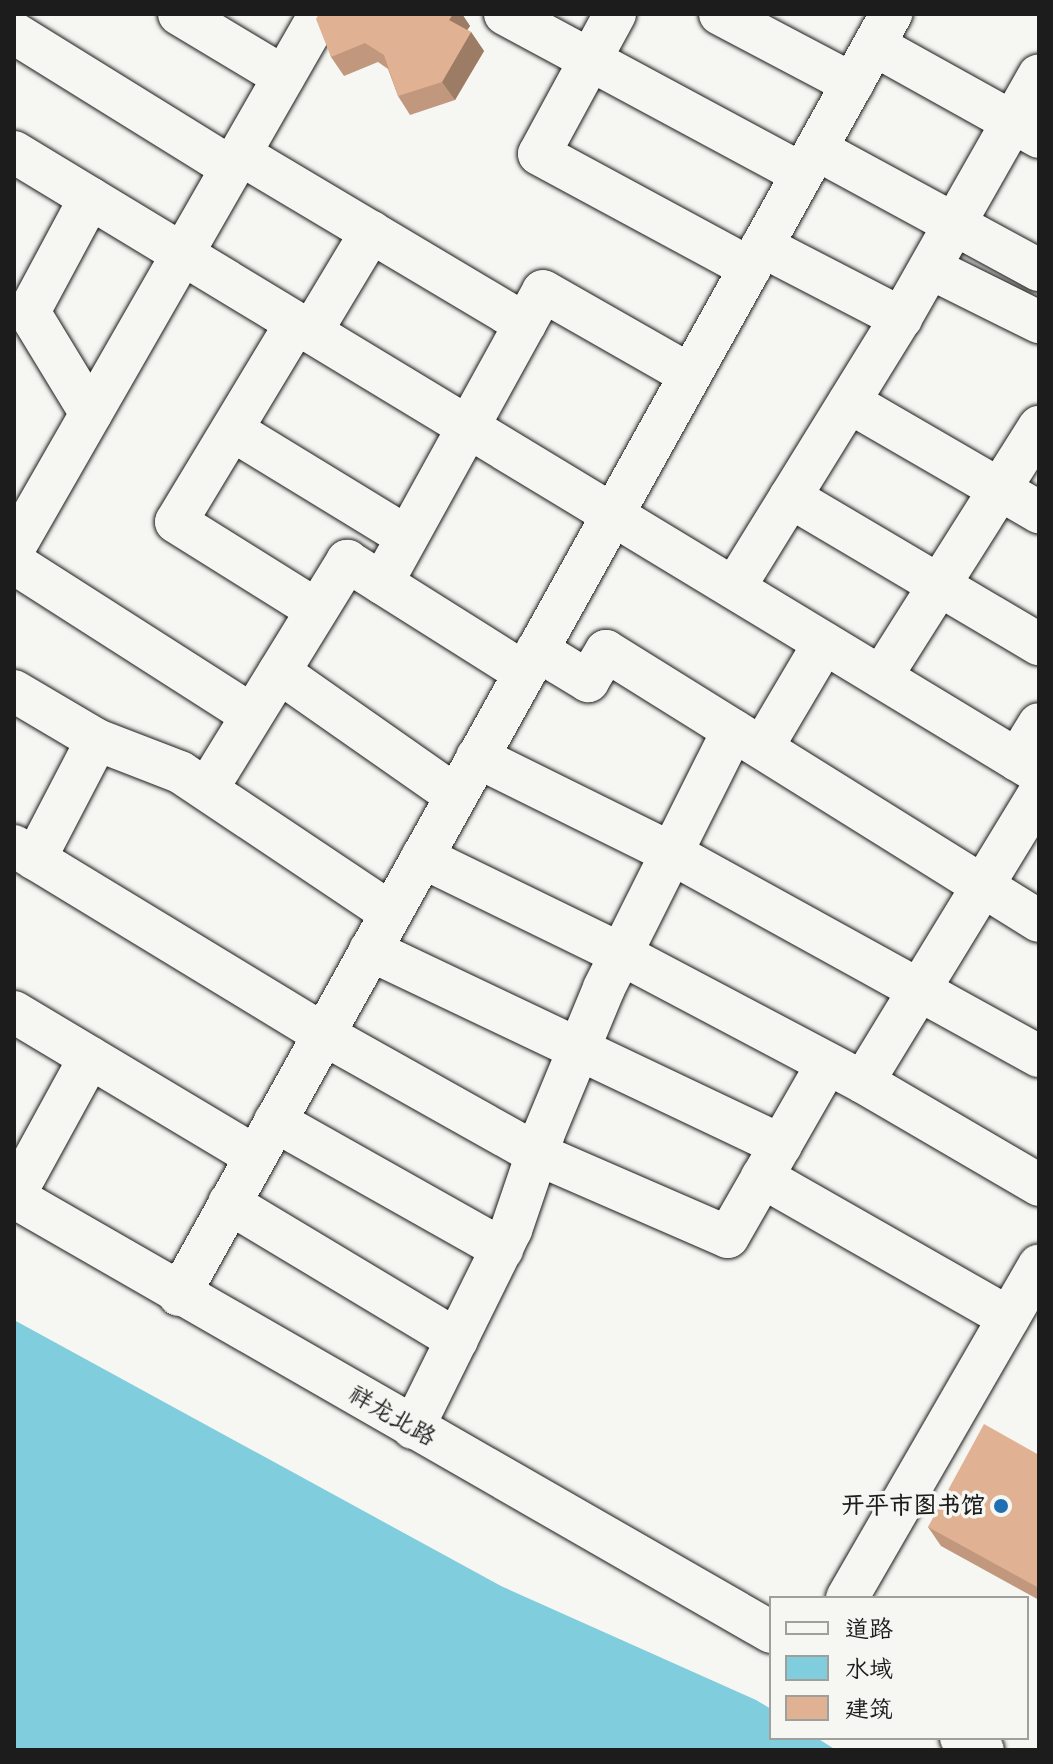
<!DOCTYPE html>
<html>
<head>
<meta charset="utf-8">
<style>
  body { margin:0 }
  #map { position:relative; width:1053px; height:1764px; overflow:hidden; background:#f6f6f2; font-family:"Shantell Sans","LXGW WenKai TC",sans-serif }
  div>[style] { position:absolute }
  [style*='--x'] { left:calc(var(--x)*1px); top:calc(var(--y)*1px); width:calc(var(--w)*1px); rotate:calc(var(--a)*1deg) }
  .water>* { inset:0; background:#7fcddd }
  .roads { filter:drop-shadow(0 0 2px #1c1c1c) drop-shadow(0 0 2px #1c1c1c) }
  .minor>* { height:42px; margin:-21px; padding:0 21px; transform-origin:21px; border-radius:21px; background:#f6f6f2 }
  .wall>* { inset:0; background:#c1987e }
  .shaded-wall>* { inset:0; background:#9d7c66 }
  .building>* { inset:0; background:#e0b192 }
  .dots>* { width:22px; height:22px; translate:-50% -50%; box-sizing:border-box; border:4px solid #f6f6f2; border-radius:50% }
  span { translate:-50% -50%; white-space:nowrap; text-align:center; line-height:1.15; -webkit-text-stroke:7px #f6f6f2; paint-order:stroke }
  .street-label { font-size:24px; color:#1c1c1c }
  .poi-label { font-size:24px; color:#1c1c1c; font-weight:700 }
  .right { translate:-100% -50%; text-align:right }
  .frame { position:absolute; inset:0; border:16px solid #1c1c1c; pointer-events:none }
  .legend { position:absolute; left:769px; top:1596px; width:260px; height:144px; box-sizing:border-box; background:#f6f6f2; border:2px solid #9f9f9c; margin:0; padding:10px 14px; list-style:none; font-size:24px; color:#1c1c1c }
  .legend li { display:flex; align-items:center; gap:16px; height:40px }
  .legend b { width:40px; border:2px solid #9f9f9c }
</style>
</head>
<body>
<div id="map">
  <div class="water">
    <i style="clip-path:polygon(14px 1320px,501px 1586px,756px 1700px,771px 1709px,771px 1738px,817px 1738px,836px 1750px,14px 1750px)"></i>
  </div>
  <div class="roads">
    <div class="minor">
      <i style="--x:179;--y:14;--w:122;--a:31"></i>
      <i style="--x:505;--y:14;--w:337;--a:28.3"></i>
      <i style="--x:615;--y:14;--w:159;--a:118.5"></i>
      <i style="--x:539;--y:154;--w:240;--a:28.4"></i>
      <i style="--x:720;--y:14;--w:150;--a:27.8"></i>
      <i style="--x:14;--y:33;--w:256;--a:31.8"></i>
      <i style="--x:874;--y:45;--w:189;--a:29.1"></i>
      <i style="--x:816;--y:149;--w:254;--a:28.5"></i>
      <i style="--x:14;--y:152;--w:1198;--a:31.21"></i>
      <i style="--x:240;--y:154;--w:332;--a:30.8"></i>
      <i style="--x:90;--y:198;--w:129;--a:118.2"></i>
      <i style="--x:29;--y:312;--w:119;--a:58.7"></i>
      <i style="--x:762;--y:246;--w:157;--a:27.4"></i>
      <i style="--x:930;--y:268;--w:122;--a:26.4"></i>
      <i style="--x:296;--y:323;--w:232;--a:121.1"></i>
      <i style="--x:176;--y:522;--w:166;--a:32"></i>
      <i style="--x:311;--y:332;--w:117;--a:-59"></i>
      <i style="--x:849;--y:402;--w:220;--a:30.1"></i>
      <i style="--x:232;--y:430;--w:205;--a:31.4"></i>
      <i style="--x:790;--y:497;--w:289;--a:30.6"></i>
      <i style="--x:14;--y:548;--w:615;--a:-60.19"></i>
      <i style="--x:14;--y:563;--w:282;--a:32.6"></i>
      <i style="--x:382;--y:583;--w:333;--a:-61.1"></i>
      <i style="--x:543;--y:291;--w:169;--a:29.7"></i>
      <i style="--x:734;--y:588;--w:317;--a:-58.3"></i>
      <i style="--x:901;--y:318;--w:279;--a:-60.4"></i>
      <i style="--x:537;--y:650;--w:60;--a:31.3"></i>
      <i style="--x:588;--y:681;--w:35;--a:-59"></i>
      <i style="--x:606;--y:651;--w:510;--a:31.95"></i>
      <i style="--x:279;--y:672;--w:216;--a:35"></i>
      <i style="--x:881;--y:677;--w:296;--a:-57.7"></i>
      <i style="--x:14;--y:691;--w:96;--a:30.6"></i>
      <i style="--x:97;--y:740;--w:89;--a:21.1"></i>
      <i style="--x:180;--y:772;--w:254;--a:33.8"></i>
      <i style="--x:762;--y:748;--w:122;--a:-59.4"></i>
      <i style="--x:477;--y:757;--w:216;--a:26.3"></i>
      <i style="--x:671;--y:853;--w:420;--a:28.9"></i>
      <i style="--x:1017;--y:760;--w:42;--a:-58.6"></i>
      <i style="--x:207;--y:789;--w:268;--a:-58.4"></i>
      <i style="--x:347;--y:561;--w:210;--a:32.2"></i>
      <i style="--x:14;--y:846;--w:362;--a:31.3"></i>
      <i style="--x:323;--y:1034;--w:245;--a:29.3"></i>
      <i style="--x:537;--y:1154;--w:208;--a:23.5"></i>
      <i style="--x:728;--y:1237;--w:199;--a:-60.2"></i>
      <i style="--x:422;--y:857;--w:221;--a:26"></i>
      <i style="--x:621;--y:954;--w:274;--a:27.9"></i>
      <i style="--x:863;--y:1082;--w:204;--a:30.3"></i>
      <i style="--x:35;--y:859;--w:134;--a:-62.5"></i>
      <i style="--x:370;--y:950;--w:455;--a:25.4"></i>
      <i style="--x:14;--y:1012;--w:281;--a:30.9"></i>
      <i style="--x:863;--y:1082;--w:338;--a:-58.6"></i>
      <i style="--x:275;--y:1121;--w:261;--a:29.4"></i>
      <i style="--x:762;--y:1177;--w:284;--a:29.7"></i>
      <i style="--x:14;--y:1196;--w:158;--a:-61.3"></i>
      <i style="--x:14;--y:1197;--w:873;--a:29.88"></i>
      <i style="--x:229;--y:1203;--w:266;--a:31"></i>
      <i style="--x:179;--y:1295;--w:1466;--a:-60.93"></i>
      <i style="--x:413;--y:1428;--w:221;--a:-63.7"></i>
      <i style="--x:511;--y:1230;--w:102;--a:-71.2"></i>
      <i style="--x:544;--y:1133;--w:157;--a:-67.5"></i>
      <i style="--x:604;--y:988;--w:288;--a:-63.4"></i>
      <i style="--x:847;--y:1598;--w:384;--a:-60"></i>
      <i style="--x:961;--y:1738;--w:25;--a:29"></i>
    </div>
  </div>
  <div class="wall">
    <i style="clip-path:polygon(319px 14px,462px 14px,470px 26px,467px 30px,471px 32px,484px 51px,455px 100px,410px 115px,398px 96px,388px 69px,378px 62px,344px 76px,331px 57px)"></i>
    <i style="clip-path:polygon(1039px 1455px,1039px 1600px,941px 1546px,928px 1527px)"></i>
  </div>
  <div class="shaded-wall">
    <i style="clip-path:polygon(453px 14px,462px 14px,470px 26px,462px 38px,449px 20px)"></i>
    <i style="clip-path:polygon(471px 32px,484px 51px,455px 100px,442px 82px)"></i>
  </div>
  <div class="building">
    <i style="clip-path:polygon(319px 14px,453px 14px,449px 20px,471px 32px,442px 82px,398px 96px,384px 55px,365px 43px,331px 57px,316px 19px)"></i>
    <i style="clip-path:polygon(984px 1424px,1039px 1455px,1039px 1588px,928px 1527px)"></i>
  </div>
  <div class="dots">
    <i style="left:1001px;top:1506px;background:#1f6fb2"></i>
  </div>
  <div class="street-label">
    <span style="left:392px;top:1416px;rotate:30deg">祥龙北路</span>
  </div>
  <div class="poi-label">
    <span class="right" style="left:985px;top:1506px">开平市图书馆</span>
  </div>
  <div class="frame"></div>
  <ul class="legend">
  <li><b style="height:10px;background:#f6f6f2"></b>道路</li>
  <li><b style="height:22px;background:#7fcddd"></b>水域</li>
  <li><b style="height:22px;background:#e0b192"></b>建筑</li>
  </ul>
</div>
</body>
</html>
